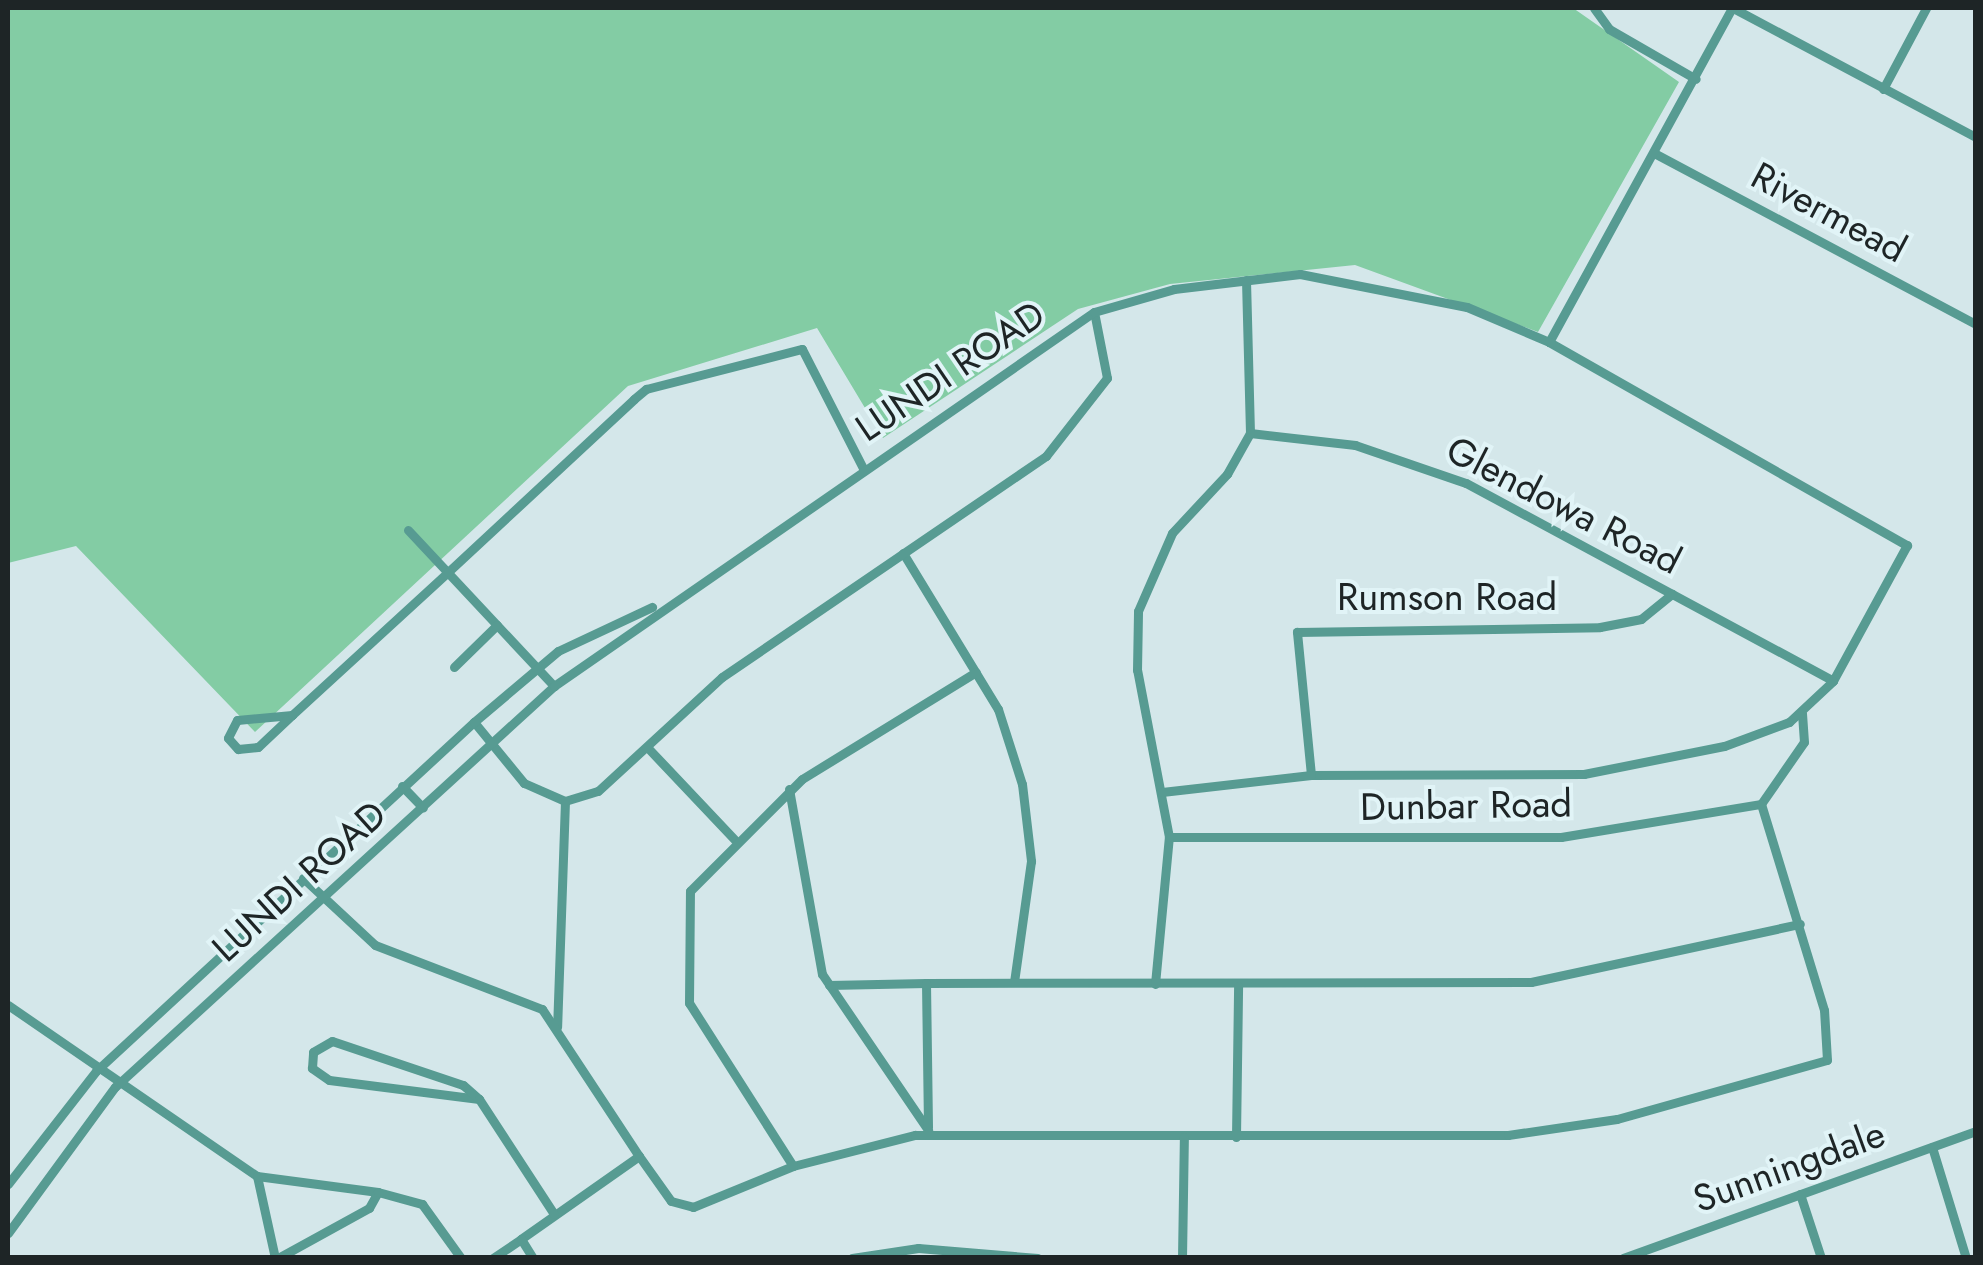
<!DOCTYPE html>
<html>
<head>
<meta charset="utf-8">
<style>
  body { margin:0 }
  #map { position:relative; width:1983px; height:1265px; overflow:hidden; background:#d4e7ea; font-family:Jost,sans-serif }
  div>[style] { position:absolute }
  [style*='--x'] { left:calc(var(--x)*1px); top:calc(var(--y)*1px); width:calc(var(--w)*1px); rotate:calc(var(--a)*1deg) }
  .green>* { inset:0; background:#83cca4 }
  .street>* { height:9px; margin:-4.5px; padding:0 4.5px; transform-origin:4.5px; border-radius:4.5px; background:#579b92 }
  span { translate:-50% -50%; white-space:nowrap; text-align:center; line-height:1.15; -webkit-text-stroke:8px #e1f4f7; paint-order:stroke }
  .street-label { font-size:38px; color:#1e2526 }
  .frame { position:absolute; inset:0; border:10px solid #1e2526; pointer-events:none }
</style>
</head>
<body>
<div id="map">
  <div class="green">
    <i style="clip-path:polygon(8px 8px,1573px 8px,1679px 82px,1538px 332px,1355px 265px,1170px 284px,1078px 309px,883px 438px,817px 328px,628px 386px,255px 732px,76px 546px,8px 563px)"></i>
  </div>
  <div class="street">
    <i style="--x:1594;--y:8;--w:26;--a:54"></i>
    <i style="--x:1609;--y:29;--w:100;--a:29.9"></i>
    <i style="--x:1733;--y:8;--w:275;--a:28"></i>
    <i style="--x:1883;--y:89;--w:92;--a:-62"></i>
    <i style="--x:1654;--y:153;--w:365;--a:28"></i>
    <i style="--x:1549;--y:342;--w:381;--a:-61.3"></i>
    <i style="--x:1250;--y:433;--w:106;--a:6.5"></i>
    <i style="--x:1355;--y:445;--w:117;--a:18.9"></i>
    <i style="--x:1466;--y:483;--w:417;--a:28.3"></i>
    <i style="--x:408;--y:530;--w:214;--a:46.9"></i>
    <i style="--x:903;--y:553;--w:183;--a:58.7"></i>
    <i style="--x:998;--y:709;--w:79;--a:72.3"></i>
    <i style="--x:1022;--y:784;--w:78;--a:83.3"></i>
    <i style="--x:1031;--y:861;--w:122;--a:98"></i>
    <i style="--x:454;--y:667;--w:60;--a:-44.3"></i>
    <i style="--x:292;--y:715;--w:55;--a:174.8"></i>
    <i style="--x:237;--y:720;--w:20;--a:117"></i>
    <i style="--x:228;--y:738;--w:15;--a:48"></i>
    <i style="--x:238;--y:749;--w:20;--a:-6"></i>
    <i style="--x:258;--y:747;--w:47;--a:-43.3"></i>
    <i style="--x:292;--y:715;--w:212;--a:-42.5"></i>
    <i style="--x:448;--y:572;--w:254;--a:-42.9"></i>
    <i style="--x:634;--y:399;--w:16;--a:-40"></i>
    <i style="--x:646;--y:389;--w:161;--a:-14.4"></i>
    <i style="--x:802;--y:349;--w:134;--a:62.9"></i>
    <i style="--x:474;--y:722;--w:79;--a:50.7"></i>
    <i style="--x:524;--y:783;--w:45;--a:23.7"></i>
    <i style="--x:565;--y:801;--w:226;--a:92"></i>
    <i style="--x:647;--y:747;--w:128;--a:46.6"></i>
    <i style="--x:1311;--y:775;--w:144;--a:-95.6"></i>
    <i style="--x:1297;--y:632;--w:303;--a:-0.9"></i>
    <i style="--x:1600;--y:627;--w:42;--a:-11"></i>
    <i style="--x:1641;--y:619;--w:40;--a:-39"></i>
    <i style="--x:402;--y:786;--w:30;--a:46"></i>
    <i style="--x:789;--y:789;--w:188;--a:79.9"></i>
    <i style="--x:822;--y:974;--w:189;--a:55.8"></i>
    <i style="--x:565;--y:801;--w:34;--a:-17"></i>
    <i style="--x:598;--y:791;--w:168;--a:-42.6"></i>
    <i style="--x:722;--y:677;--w:392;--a:-34.3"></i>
    <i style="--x:1046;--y:456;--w:99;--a:-52"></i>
    <i style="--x:1107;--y:378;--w:67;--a:-101.1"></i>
    <i style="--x:1761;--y:804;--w:75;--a:-55.3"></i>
    <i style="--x:1804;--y:742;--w:29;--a:-94"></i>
    <i style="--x:1169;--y:837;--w:392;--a:0"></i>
    <i style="--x:1561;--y:837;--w:203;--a:-9.4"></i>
    <i style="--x:303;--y:878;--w:98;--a:42.9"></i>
    <i style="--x:375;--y:945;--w:179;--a:21"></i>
    <i style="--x:542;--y:1009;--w:176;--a:56.6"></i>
    <i style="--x:639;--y:1156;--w:144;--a:144.9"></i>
    <i style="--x:926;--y:983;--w:605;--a:-0.09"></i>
    <i style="--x:1531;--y:982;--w:275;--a:-12.2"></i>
    <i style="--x:1155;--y:984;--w:148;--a:-84.6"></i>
    <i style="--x:1169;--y:837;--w:170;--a:-100.8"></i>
    <i style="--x:1137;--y:670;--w:59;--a:-89"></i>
    <i style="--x:1138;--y:611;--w:85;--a:-66.4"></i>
    <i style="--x:1172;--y:533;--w:81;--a:-47"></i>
    <i style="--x:1227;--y:474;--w:47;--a:-60.7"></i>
    <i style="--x:1250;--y:433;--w:153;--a:-91.5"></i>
    <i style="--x:829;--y:985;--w:97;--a:-1.2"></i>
    <i style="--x:926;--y:983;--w:144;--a:89.2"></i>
    <i style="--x:8;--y:1005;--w:302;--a:34.5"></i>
    <i style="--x:479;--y:1099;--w:151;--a:-172.8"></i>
    <i style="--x:329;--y:1080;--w:21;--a:-145"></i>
    <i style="--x:312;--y:1068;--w:16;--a:-86"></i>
    <i style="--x:313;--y:1052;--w:22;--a:-30"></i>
    <i style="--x:332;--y:1041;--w:138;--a:18.6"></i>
    <i style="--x:463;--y:1085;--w:21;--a:41"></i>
    <i style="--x:479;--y:1099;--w:137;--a:56.9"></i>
    <i style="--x:1236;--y:1137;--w:151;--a:-89.2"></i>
    <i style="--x:1932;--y:1147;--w:116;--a:73"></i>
    <i style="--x:639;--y:1156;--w:55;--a:54.6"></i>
    <i style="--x:671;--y:1201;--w:23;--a:15"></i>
    <i style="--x:693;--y:1207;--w:108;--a:-22.3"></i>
    <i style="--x:793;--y:1166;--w:126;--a:-14.3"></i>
    <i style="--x:915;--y:1135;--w:593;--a:0"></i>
    <i style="--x:1508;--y:1135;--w:110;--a:-8.4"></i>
    <i style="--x:1617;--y:1119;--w:218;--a:-15.7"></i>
    <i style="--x:1827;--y:1060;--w:50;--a:-93.4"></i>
    <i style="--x:1824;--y:1010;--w:215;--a:-107"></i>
    <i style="--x:793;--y:1166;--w:193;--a:-122.5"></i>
    <i style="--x:689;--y:1003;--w:112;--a:-89.5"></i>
    <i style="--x:690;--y:891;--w:158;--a:-45"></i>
    <i style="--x:802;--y:779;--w:204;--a:-31.6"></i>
    <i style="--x:8;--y:1184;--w:143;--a:-52.1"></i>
    <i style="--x:96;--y:1071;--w:514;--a:-42.72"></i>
    <i style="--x:474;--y:722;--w:110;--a:-40.2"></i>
    <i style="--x:558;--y:651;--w:104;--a:-25.1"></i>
    <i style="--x:1800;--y:1194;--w:67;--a:71.8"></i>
    <i style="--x:8;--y:1233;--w:181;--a:-53.8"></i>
    <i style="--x:115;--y:1087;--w:595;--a:-42.41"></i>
    <i style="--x:554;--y:686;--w:657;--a:-34.71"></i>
    <i style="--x:1094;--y:312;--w:83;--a:-16"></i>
    <i style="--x:1174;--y:289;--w:127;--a:-6.8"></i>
    <i style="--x:1300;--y:274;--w:170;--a:11.2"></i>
    <i style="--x:1467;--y:307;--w:89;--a:23.1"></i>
    <i style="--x:1549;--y:342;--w:412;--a:29.6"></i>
    <i style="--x:1907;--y:545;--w:155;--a:118.6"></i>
    <i style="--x:1833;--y:681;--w:60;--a:137"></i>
    <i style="--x:1789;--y:722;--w:69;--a:159.7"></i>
    <i style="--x:1724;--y:746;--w:143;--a:168.7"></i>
    <i style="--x:1584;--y:774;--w:273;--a:179.8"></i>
    <i style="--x:1311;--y:775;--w:150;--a:173.5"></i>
    <i style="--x:275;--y:1258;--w:84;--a:-102.4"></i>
    <i style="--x:257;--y:1176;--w:122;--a:7.5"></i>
    <i style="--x:278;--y:1258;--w:104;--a:-28.8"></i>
    <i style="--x:369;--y:1208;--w:18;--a:-61"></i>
    <i style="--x:378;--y:1192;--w:46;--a:15.3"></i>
    <i style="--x:422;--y:1204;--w:67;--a:54.2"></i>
    <i style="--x:493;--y:1258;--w:34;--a:-34"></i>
    <i style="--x:521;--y:1239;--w:22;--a:58"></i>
    <i style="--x:852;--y:1258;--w:67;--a:-8.6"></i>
    <i style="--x:918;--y:1248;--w:120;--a:4.8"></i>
    <i style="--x:1182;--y:1258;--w:121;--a:-89.1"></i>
    <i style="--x:1623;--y:1258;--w:375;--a:-19.8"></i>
  </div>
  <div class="street-label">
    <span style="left:1829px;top:212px;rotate:28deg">Rivermead</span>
    <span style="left:950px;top:371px;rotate:-34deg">LUNDI ROAD</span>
    <span style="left:1564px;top:505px;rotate:27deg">Glendowa Road</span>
    <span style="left:1447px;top:597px">Rumson Road</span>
    <span style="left:1466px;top:805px;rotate:-1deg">Dunbar Road</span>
    <span style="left:299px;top:881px;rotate:-42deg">LUNDI ROAD</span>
    <span style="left:1789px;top:1166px;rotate:-20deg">Sunningdale</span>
  </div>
  <div class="frame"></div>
</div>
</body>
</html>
